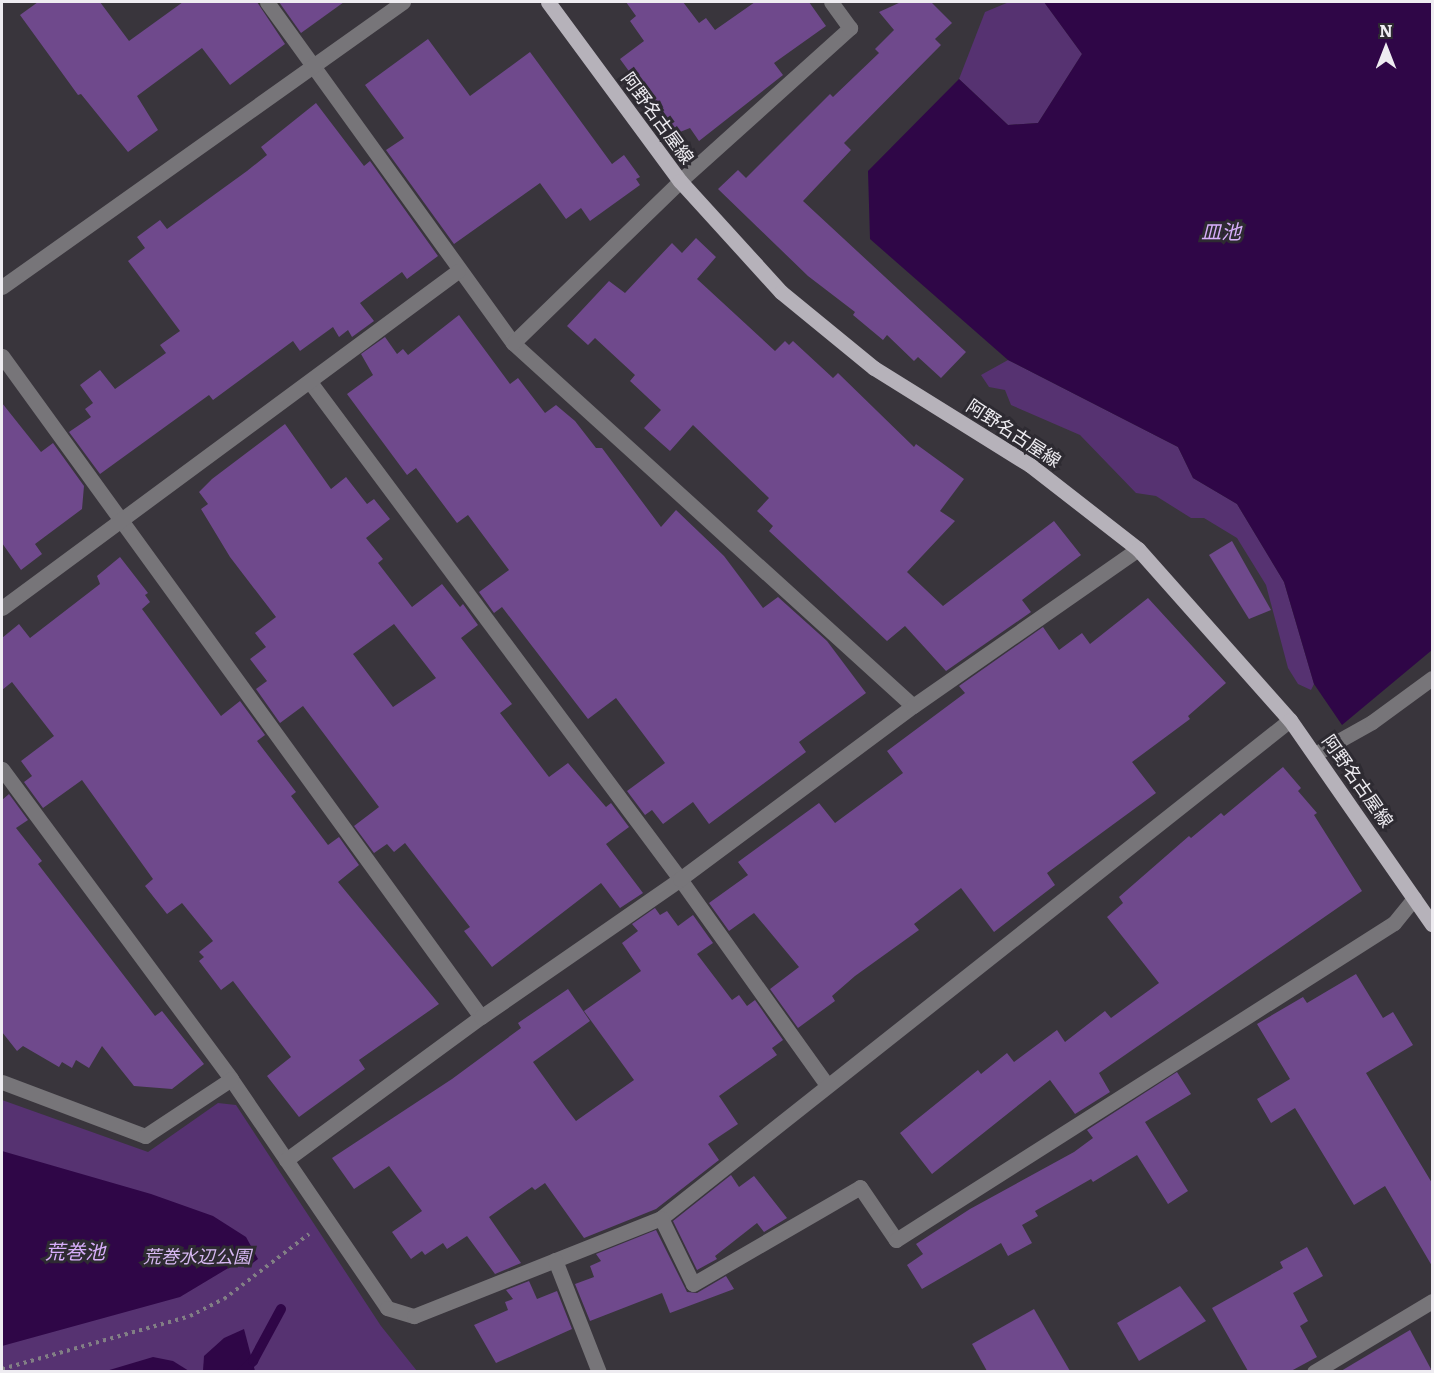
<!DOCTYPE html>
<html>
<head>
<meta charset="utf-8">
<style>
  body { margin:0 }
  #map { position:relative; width:1434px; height:1373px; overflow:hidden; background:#39353c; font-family:Literata,"Noto Sans JP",serif }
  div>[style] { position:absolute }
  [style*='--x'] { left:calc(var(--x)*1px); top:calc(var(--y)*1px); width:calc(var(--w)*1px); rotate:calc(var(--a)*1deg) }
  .green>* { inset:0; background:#563271 }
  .water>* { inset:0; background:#2f0647 }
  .stream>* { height:10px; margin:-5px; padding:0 5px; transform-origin:5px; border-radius:5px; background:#2f0647 }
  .building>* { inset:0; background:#6f498c }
  .path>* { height:4px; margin-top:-2px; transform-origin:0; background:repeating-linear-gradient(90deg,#827f85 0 3px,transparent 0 7.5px) }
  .minor>* { height:15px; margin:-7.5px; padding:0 7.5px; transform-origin:7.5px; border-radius:7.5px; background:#777579 }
  .major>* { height:15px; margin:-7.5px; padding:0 7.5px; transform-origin:7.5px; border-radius:7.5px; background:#b6b2ba }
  span { translate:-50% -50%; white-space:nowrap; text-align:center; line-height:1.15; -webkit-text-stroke:6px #2e2b32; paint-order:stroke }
  .street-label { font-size:18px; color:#eeecf1 }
  .park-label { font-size:18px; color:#d6b8f1; font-style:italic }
  .water-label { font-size:20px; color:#d7aefa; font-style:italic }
  .frame { position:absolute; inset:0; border:3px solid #eeecf1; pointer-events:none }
  .north { position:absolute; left:1356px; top:18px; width:60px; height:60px; -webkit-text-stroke:4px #2e2b32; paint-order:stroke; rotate:0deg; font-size:16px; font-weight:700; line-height:24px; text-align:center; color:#eeecf1 }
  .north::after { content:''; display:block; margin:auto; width:21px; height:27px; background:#eeecf1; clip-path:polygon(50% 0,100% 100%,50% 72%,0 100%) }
</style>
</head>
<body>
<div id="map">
  <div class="green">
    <i style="clip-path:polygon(1009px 2px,1044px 2px,1082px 54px,1038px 123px,1008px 125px,959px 79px,985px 12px)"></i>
    <i style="clip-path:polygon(1008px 360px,1178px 447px,1193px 478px,1237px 504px,1284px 582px,1314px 684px,1311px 690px,1298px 684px,1288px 668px,1266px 585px,1237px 538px,1204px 518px,1191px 518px,1156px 496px,1136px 493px,1080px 435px,1011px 405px,1005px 390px,989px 387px,981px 375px)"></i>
    <i style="clip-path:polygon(2px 1100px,148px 1152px,218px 1103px,236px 1105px,381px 1326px,417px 1371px,2px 1372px)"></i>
  </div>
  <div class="water">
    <i style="clip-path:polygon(1044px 2px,1432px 2px,1432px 650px,1342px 725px,1314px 684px,1284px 582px,1237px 504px,1193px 478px,1178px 447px,1008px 360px,870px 239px,868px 171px,959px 79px,1008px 125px,1038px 123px,1082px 54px)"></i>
    <i style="clip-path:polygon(2px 1151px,151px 1194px,213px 1216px,246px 1237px,258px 1259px,249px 1266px,245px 1258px,180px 1297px,2px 1346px)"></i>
    <i style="clip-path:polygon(244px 1329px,255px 1371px,203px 1371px,204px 1356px,224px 1338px)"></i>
    <i style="clip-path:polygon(153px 1357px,173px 1361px,189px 1371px,106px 1371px)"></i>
  </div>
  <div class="stream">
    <i style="--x:242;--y:1372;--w:16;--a:-45"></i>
    <i style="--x:253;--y:1361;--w:59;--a:-61.7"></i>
  </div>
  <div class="building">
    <i style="clip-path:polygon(38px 2px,100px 2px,129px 41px,183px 2px,257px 2px,285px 44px,230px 85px,202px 48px,137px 96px,158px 130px,128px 152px,81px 94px,78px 95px,20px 15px)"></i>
    <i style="clip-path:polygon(279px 2px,344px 2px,301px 33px)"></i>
    <i style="clip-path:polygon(626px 2px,683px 2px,699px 23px,706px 18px,715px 30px,755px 2px,809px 2px,826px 26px,774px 63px,783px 75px,699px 141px,690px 128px,675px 134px,620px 59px,644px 41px,630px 21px,636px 16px)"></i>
    <i style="clip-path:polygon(901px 2px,931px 2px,952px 23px,935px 39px,941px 45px,844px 143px,851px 150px,803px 201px,966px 352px,941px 378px,918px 357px,914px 361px,887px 335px,883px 340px,853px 315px,855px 312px,808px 276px,718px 189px,738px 170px,746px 178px,830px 94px,833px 97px,879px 53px,875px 49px,894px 30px,879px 12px)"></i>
    <i style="clip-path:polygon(428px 39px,470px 96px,530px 52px,612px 164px,624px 155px,640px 177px,636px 179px,640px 185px,590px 221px,581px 208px,566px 219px,540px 183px,454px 244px,386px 150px,404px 138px,365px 85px)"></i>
    <i style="clip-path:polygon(316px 103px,364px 166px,370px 161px,438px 256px,407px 279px,402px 272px,360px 303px,374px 321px,352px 337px,348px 330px,339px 337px,333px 327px,300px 351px,293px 341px,213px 400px,209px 395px,100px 474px,69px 432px,91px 417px,85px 409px,93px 403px,80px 385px,100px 370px,115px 389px,166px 353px,160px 345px,180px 331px,128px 261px,145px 248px,137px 237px,160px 220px,167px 229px,247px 171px,267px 155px,261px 147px)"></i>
    <i style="clip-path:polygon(696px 238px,716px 257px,697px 279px,775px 351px,785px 341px,789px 345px,793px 341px,833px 378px,838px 373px,914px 447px,916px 444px,964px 479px,940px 511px,955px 521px,907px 572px,943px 606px,1054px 521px,1081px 555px,1022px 600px,1031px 612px,946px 671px,905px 626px,887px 641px,769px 531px,773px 526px,757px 511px,769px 498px,693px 425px,670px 451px,644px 428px,661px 410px,630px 381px,635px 375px,595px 338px,588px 345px,567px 326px,609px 281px,625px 293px,672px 243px,682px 253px)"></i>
    <i style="clip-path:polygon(459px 315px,510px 384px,518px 378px,545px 413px,556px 405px,575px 421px,596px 448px,602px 448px,661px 527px,676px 510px,724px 556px,763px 608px,778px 597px,827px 641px,866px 693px,799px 742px,806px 752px,709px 824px,693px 802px,663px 824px,652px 810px,645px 815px,627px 791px,665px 763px,616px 698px,588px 719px,502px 607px,494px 613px,479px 592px,509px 570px,468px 515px,457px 523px,416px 468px,407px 475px,347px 394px,373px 375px,361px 354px,385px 337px,397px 354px,403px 349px,408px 355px)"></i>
    <i style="clip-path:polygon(2px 403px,41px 452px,53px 443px,84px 486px,82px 509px,35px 544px,42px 554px,21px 570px,2px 543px)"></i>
    <i style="clip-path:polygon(evenodd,285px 424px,331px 489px,346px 477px,367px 504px,374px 499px,390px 519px,366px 538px,383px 559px,378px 563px,412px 607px,442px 584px,460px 607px,463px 604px,478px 625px,461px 638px,512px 704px,500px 713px,549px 777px,568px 763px,606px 807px,611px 803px,629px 827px,606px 844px,643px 893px,620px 908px,601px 883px,492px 967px,464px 931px,470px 927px,405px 843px,394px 852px,387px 844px,374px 853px,354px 826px,379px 807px,303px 706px,280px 723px,256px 689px,267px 681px,250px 659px,266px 647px,255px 633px,276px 617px,230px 557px,201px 509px,208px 504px,199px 492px,212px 479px,285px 424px,394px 624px,436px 678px,393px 707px,353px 654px,394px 624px)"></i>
    <i style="clip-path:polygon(1232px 541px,1271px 610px,1249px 619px,1209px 555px)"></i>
    <i style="clip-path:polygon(120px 557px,148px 593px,145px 595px,150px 602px,142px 609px,221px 716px,240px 701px,265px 735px,257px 741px,296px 792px,291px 796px,328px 845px,339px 837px,359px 865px,338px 882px,439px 1004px,359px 1060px,365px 1069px,299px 1117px,267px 1076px,291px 1057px,233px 981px,221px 990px,199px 961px,204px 957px,199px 952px,213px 941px,182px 903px,167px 914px,145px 886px,153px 879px,82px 780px,43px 808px,24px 782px,32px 776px,21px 761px,54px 736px,12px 682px,2px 690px,2px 638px,19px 624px,30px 638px,100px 584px,97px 576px)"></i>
    <i style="clip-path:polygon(1148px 598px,1226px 683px,1188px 716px,1190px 719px,1132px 762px,1156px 793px,1047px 873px,1055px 885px,994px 932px,961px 888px,914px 924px,919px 930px,855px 976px,832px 996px,835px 1001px,798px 1028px,770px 989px,799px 967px,754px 913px,729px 931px,709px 903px,748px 875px,738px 862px,819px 803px,835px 823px,903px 773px,887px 751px,965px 693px,959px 686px,1043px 627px,1059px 650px,1082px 633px,1090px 644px)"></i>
    <i style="clip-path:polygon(1283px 767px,1301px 788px,1298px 791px,1317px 813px,1314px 815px,1362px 891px,1099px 1073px,1110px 1092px,1075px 1114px,1050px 1080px,932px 1174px,900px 1133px,978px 1070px,981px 1074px,1007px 1053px,1014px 1062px,1057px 1030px,1065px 1042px,1105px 1011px,1111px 1018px,1159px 983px,1107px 917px,1123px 903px,1119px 897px,1189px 836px,1191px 838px,1221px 813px,1224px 816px)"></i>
    <i style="clip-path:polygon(9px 794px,28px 820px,16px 828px,42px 861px,38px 864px,155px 1016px,162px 1011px,204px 1064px,172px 1089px,134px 1086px,102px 1046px,89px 1068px,76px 1060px,72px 1068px,62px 1062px,59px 1067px,23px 1046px,17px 1051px,2px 1032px,2px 800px)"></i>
    <i style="clip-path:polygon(655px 908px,660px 915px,667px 911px,678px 926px,693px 915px,713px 943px,697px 954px,732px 1000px,739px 995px,747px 1006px,755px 1000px,783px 1040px,772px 1048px,777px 1055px,719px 1096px,738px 1124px,708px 1144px,719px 1160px,656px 1209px,584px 1238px,545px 1183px,535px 1190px,532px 1187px,489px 1217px,521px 1263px,495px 1274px,467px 1236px,447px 1249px,443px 1243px,425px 1255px,422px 1251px,411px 1259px,392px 1232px,422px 1211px,389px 1166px,354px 1189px,332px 1158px,452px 1079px,521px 1028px,518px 1023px,568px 989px,590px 1021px,533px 1062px,566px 1108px,576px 1121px,634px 1080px,584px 1011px,641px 971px,622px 943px,638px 931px,632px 924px)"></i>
    <i style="clip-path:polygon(1356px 974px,1383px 1018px,1393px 1012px,1413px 1045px,1366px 1073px,1432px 1183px,1432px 1266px,1385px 1186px,1354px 1205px,1295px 1108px,1271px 1123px,1257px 1099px,1290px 1079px,1257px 1024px,1303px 997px,1307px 1003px)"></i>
    <i style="clip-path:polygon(1177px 1072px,1191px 1094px,1145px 1122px,1188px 1191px,1168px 1204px,1137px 1155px,1093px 1182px,1091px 1179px,1035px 1211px,1038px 1216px,1022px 1225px,1032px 1243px,1008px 1256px,1001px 1243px,922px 1289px,907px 1265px,923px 1254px,916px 1244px,970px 1209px,1074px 1152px,1093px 1138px,1087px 1130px)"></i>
    <i style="clip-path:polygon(731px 1175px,739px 1187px,754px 1176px,787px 1218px,764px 1232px,757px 1223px,715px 1256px,717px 1259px,697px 1270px,673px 1221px)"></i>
    <i style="clip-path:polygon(656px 1230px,687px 1292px,697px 1293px,726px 1276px,734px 1289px,670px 1313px,662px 1293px,590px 1321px,575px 1284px,594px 1277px,590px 1266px,601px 1261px,596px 1254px)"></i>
    <i style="clip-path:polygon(1307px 1247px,1323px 1276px,1293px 1293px,1308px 1321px,1300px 1326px,1317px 1357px,1291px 1371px,1248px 1371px,1212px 1308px,1283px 1268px,1280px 1262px)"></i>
    <i style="clip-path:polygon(529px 1281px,537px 1299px,557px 1291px,572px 1329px,496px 1363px,474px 1325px,508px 1310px,505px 1302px,513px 1299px,506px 1290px)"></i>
    <i style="clip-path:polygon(1180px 1286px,1206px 1321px,1139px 1361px,1117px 1323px)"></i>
    <i style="clip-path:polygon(1034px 1309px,1070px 1371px,987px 1371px,972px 1344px)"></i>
    <i style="clip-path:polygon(1410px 1330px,1432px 1371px,1341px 1371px)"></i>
  </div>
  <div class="path">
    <i style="--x:2;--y:1369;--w:195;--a:-15.7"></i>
    <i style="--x:190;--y:1316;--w:38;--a:-27"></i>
    <i style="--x:224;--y:1299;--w:107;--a:-37.4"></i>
  </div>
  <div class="minor">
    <i style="--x:267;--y:2;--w:420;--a:54.2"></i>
    <i style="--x:513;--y:343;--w:540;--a:42.22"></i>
    <i style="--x:2;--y:287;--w:492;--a:-35.4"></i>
    <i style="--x:513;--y:343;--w:233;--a:-44.1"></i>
    <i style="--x:680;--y:181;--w:229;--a:-42"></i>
    <i style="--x:850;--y:28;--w:32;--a:-126"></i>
    <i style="--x:2;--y:356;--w:816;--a:54.07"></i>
    <i style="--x:310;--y:382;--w:620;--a:53.33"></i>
    <i style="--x:680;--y:879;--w:253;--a:54.5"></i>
    <i style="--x:2;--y:608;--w:567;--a:-36.47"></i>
    <i style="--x:1315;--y:754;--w:65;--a:-29.3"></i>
    <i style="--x:1372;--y:722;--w:74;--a:-36.3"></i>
    <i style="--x:2;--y:769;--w:385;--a:53.5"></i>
    <i style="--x:231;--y:1079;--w:277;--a:55.7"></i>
    <i style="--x:387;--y:1308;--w:28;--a:17"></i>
    <i style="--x:414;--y:1316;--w:266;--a:-21.6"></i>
    <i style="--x:661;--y:1218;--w:802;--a:-38.37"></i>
    <i style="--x:2;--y:1082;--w:153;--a:20.7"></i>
    <i style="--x:145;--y:1136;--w:103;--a:-33.5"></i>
    <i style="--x:286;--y:1160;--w:242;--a:-36.3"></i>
    <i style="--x:481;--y:1017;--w:242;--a:-34.7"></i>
    <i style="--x:680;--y:879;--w:290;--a:-36.6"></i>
    <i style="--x:913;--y:706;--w:274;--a:-34.9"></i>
    <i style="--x:661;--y:1218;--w:73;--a:64.1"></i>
    <i style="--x:693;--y:1284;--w:193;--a:-30.1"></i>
    <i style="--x:860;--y:1187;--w:64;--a:55.8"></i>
    <i style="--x:896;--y:1240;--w:590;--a:-32.48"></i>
    <i style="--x:1394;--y:923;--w:32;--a:-51"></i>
    <i style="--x:555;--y:1260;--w:120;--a:68.6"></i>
    <i style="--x:1314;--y:1372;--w:138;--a:-31"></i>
  </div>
  <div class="major">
    <i style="--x:548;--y:2;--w:222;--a:53.6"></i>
    <i style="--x:680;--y:181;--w:150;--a:47.7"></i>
    <i style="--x:781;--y:292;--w:120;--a:39.3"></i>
    <i style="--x:874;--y:368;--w:184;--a:31.9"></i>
    <i style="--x:1030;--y:465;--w:137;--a:37.9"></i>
    <i style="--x:1138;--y:549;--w:229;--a:48.4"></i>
    <i style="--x:1290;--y:720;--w:249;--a:55.2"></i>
  </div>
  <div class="street-label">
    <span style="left:658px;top:118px;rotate:54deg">阿野名古屋線</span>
    <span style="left:1014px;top:433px;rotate:33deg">阿野名古屋線</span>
    <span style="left:1358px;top:781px;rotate:55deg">阿野名古屋線</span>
  </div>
  <div class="park-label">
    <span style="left:197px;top:1256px">荒巻水辺公園</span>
  </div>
  <div class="water-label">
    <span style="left:1221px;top:230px">皿池</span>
    <span style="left:75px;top:1250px">荒巻池</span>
  </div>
  <div class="frame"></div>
  <div class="north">N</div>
</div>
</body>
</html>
